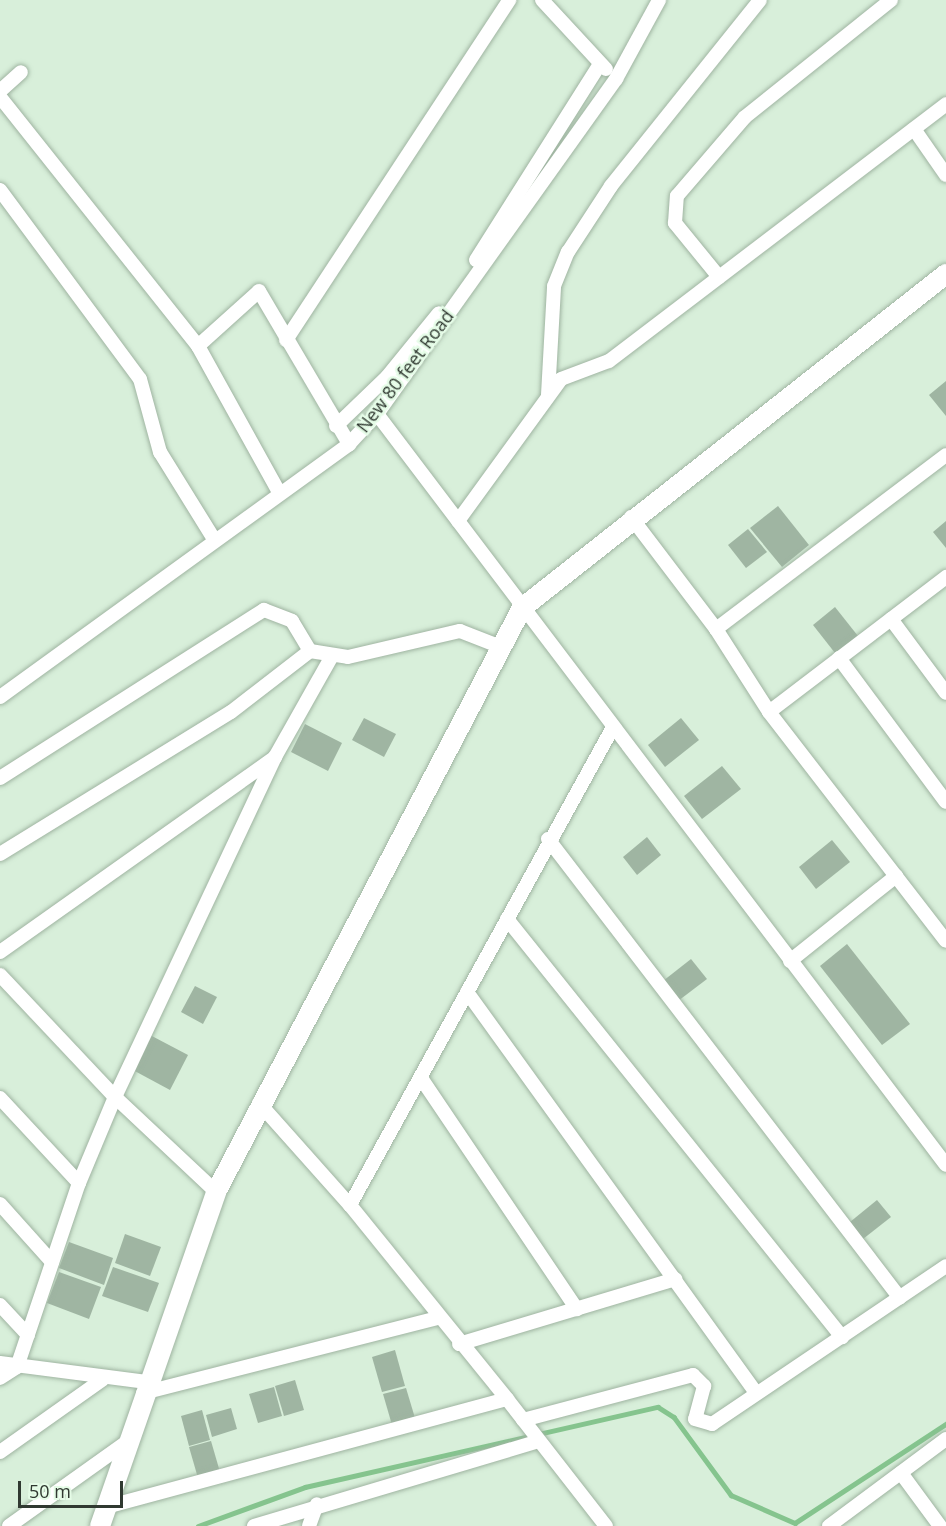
<!DOCTYPE html>
<html>
<head>
<meta charset="utf-8">
<style>
  body { margin:0 }
  #map { position:relative; width:946px; height:1526px; overflow:hidden; background:#d8efda; font-family:"Open Sans",sans-serif }
  div>[style] { position:absolute }
  [style*='--x'] { left:calc(var(--x)*1px); top:calc(var(--y)*1px); width:calc(var(--w)*1px); rotate:calc(var(--a)*1deg) }
  .stream>* { height:4.5px; margin:-2.25px; padding:0 2.25px; transform-origin:2.25px; border-radius:2.25px; background:#85c48e }
  .building>* { inset:0; background:#9fb5a2 }
  .roads { filter:drop-shadow(0 0 2px #9fb4a1) drop-shadow(0 0 2px #9fb4a1) }
  .street>* { height:14px; margin:-7px; padding:0 7px; transform-origin:7px; border-radius:7px; background:#fff }
  .secondary>* { height:20px; margin:-10px; padding:0 10px; transform-origin:10px; border-radius:10px; background:#fff }
  span { translate:-50% -50%; white-space:nowrap; text-align:center; line-height:1.15; -webkit-text-stroke:5px #e5fce7; paint-order:stroke }
  .street-label { font-size:18px; color:#303931 }
  .scale { position:absolute; left:18px; top:1481px; width:105px; height:27px; box-sizing:border-box; border:3px solid #303931; border-top:0; padding-left:8px; font-size:18px; line-height:21px; white-space:nowrap; color:#303931; -webkit-text-stroke:4px #e5fce7; paint-order:stroke }
</style>
</head>
<body>
<div id="map">
  <div class="stream">
    <i style="--x:198;--y:1526;--w:114;--a:-20"></i>
    <i style="--x:305;--y:1487;--w:362;--a:-12.8"></i>
    <i style="--x:658;--y:1407;--w:19;--a:32"></i>
    <i style="--x:674;--y:1417;--w:97;--a:53.8"></i>
    <i style="--x:731;--y:1495;--w:70;--a:23.6"></i>
    <i style="--x:795;--y:1523;--w:181;--a:-33.3"></i>
  </div>
  <div class="building">
    <i style="clip-path:polygon(946px 381px,946px 416px,929px 395px)"></i>
    <i style="clip-path:polygon(778px 506px,809px 545px,782px 567px,750px 528px)"></i>
    <i style="clip-path:polygon(946px 521px,946px 548px,933px 532px)"></i>
    <i style="clip-path:polygon(748px 529px,767px 552px,746px 568px,728px 545px)"></i>
    <i style="clip-path:polygon(835px 607px,858px 636px,835px 653px,813px 625px)"></i>
    <i style="clip-path:polygon(364px 718px,396px 734px,384px 757px,352px 740px)"></i>
    <i style="clip-path:polygon(681px 718px,699px 740px,665px 767px,648px 745px)"></i>
    <i style="clip-path:polygon(305px 724px,342px 743px,328px 771px,291px 752px)"></i>
    <i style="clip-path:polygon(722px 766px,741px 789px,702px 819px,684px 796px)"></i>
    <i style="clip-path:polygon(647px 837px,661px 855px,637px 875px,623px 857px)"></i>
    <i style="clip-path:polygon(832px 840px,850px 862px,816px 889px,799px 867px)"></i>
    <i style="clip-path:polygon(847px 944px,910px 1024px,882px 1045px,820px 966px)"></i>
    <i style="clip-path:polygon(691px 959px,707px 979px,678px 1001px,663px 981px)"></i>
    <i style="clip-path:polygon(195px 986px,217px 997px,203px 1024px,181px 1012px)"></i>
    <i style="clip-path:polygon(150px 1035px,188px 1055px,170px 1090px,131px 1069px)"></i>
    <i style="clip-path:polygon(877px 1200px,891px 1217px,863px 1239px,850px 1222px)"></i>
    <i style="clip-path:polygon(125px 1234px,161px 1247px,150px 1276px,115px 1263px)"></i>
    <i style="clip-path:polygon(69px 1242px,113px 1258px,104px 1285px,59px 1268px)"></i>
    <i style="clip-path:polygon(113px 1267px,159px 1283px,148px 1312px,102px 1296px)"></i>
    <i style="clip-path:polygon(59px 1272px,101px 1287px,89px 1319px,47px 1303px)"></i>
    <i style="clip-path:polygon(395px 1350px,405px 1386px,382px 1392px,372px 1357px)"></i>
    <i style="clip-path:polygon(295px 1380px,304px 1410px,284px 1416px,275px 1386px)"></i>
    <i style="clip-path:polygon(274px 1387px,282px 1416px,258px 1423px,249px 1394px)"></i>
    <i style="clip-path:polygon(406px 1388px,415px 1418px,392px 1425px,383px 1394px)"></i>
    <i style="clip-path:polygon(231px 1408px,237px 1429px,212px 1437px,206px 1415px)"></i>
    <i style="clip-path:polygon(202px 1410px,210px 1440px,189px 1446px,181px 1416px)"></i>
    <i style="clip-path:polygon(211px 1441px,220px 1472px,198px 1478px,189px 1447px)"></i>
  </div>
  <div class="roads">
    <div class="street">
      <i style="--x:542;--y:0;--w:94;--a:47.2"></i>
      <i style="--x:0;--y:91;--w:28;--a:-42"></i>
      <i style="--x:0;--y:97;--w:318;--a:51.5"></i>
      <i style="--x:198;--y:346;--w:167;--a:61"></i>
      <i style="--x:914;--y:129;--w:56;--a:55.2"></i>
      <i style="--x:0;--y:190;--w:235;--a:53.5"></i>
      <i style="--x:140;--y:379;--w:76;--a:74.7"></i>
      <i style="--x:160;--y:452;--w:102;--a:58.2"></i>
      <i style="--x:476;--y:260;--w:232;--a:-57.7"></i>
      <i style="--x:719;--y:277;--w:70;--a:-129.2"></i>
      <i style="--x:675;--y:223;--w:27;--a:-86"></i>
      <i style="--x:677;--y:196;--w:104;--a:-49.3"></i>
      <i style="--x:745;--y:117;--w:187;--a:-38.7"></i>
      <i style="--x:286;--y:340;--w:407;--a:-56.7"></i>
      <i style="--x:198;--y:346;--w:82;--a:-42"></i>
      <i style="--x:259;--y:291;--w:178;--a:59.5"></i>
      <i style="--x:548;--y:395;--w:109;--a:-86.8"></i>
      <i style="--x:554;--y:286;--w:37;--a:-68"></i>
      <i style="--x:568;--y:252;--w:79;--a:-56.9"></i>
      <i style="--x:611;--y:186;--w:238;--a:-51.3"></i>
      <i style="--x:377;--y:414;--w:942;--a:52.85"></i>
      <i style="--x:336;--y:426;--w:71;--a:-43.9"></i>
      <i style="--x:387;--y:377;--w:82;--a:-50.9"></i>
      <i style="--x:631;--y:517;--w:141;--a:52.8"></i>
      <i style="--x:716;--y:629;--w:98;--a:57.4"></i>
      <i style="--x:769;--y:712;--w:289;--a:52.3"></i>
      <i style="--x:458;--y:521;--w:175;--a:-54"></i>
      <i style="--x:561;--y:379;--w:51;--a:-20.6"></i>
      <i style="--x:609;--y:361;--w:424;--a:-37.3"></i>
      <i style="--x:891;--y:619;--w:92;--a:53.4"></i>
      <i style="--x:716;--y:629;--w:288;--a:-37.1"></i>
      <i style="--x:839;--y:658;--w:179;--a:53.4"></i>
      <i style="--x:0;--y:697;--w:431;--a:-35.9"></i>
      <i style="--x:349;--y:444;--w:41;--a:-47"></i>
      <i style="--x:377;--y:414;--w:412;--a:-54.5"></i>
      <i style="--x:616;--y:79;--w:90;--a:-61.4"></i>
      <i style="--x:769;--y:712;--w:223;--a:-37.3"></i>
      <i style="--x:0;--y:778;--w:313;--a:-32.5"></i>
      <i style="--x:264;--y:610;--w:30;--a:21"></i>
      <i style="--x:292;--y:621;--w:35;--a:59"></i>
      <i style="--x:548;--y:839;--w:578;--a:52.52"></i>
      <i style="--x:0;--y:854;--w:271;--a:-31.6"></i>
      <i style="--x:231;--y:712;--w:100;--a:-37.7"></i>
      <i style="--x:310;--y:651;--w:38;--a:9"></i>
      <i style="--x:348;--y:657;--w:115;--a:-13.1"></i>
      <i style="--x:460;--y:631;--w:44;--a:21.3"></i>
      <i style="--x:507;--y:919;--w:536;--a:51.29"></i>
      <i style="--x:0;--y:952;--w:337;--a:-35.3"></i>
      <i style="--x:790;--y:961;--w:136;--a:-38.7"></i>
      <i style="--x:0;--y:975;--w:168;--a:46.7"></i>
      <i style="--x:115;--y:1097;--w:139;--a:43.2"></i>
      <i style="--x:467;--y:992;--w:493;--a:54.2"></i>
      <i style="--x:421;--y:1078;--w:279;--a:56"></i>
      <i style="--x:0;--y:1098;--w:116;--a:47.1"></i>
      <i style="--x:259;--y:1103;--w:137;--a:48.3"></i>
      <i style="--x:350;--y:1205;--w:250;--a:51"></i>
      <i style="--x:0;--y:1204;--w:78;--a:48.1"></i>
      <i style="--x:350;--y:1205;--w:543;--a:-61.17"></i>
      <i style="--x:0;--y:1305;--w:41;--a:47"></i>
      <i style="--x:459;--y:1344;--w:226;--a:-16.7"></i>
      <i style="--x:0;--y:1363;--w:148;--a:7.4"></i>
      <i style="--x:0;--y:1378;--w:20;--a:-33"></i>
      <i style="--x:17;--y:1367;--w:194;--a:-71.4"></i>
      <i style="--x:79;--y:1183;--w:93;--a:-67.3"></i>
      <i style="--x:115;--y:1097;--w:376;--a:-64.8"></i>
      <i style="--x:275;--y:757;--w:116;--a:-60.6"></i>
      <i style="--x:143;--y:1393;--w:303;--a:-14.3"></i>
      <i style="--x:523;--y:1420;--w:176;--a:-14.8"></i>
      <i style="--x:693;--y:1375;--w:16;--a:45"></i>
      <i style="--x:704;--y:1386;--w:34;--a:105"></i>
      <i style="--x:695;--y:1419;--w:18;--a:16"></i>
      <i style="--x:712;--y:1424;--w:282;--a:-34"></i>
      <i style="--x:0;--y:1452;--w:126;--a:-35.3"></i>
      <i style="--x:901;--y:1473;--w:66;--a:53.7"></i>
      <i style="--x:106;--y:1507;--w:415;--a:-15.1"></i>
      <i style="--x:507;--y:1399;--w:161;--a:52.1"></i>
      <i style="--x:9;--y:1526;--w:146;--a:-35.5"></i>
      <i style="--x:254;--y:1526;--w:297;--a:-16.6"></i>
      <i style="--x:309;--y:1526;--w:23;--a:-70"></i>
      <i style="--x:829;--y:1526;--w:146;--a:-36.6"></i>
    </div>
    <div class="secondary">
      <i style="--x:100;--y:1526;--w:354;--a:-70.8"></i>
      <i style="--x:216;--y:1192;--w:659;--a:-62.35"></i>
      <i style="--x:522;--y:608;--w:540;--a:-38.23"></i>
    </div>
  </div>
  <div class="street-label">
    <span style="left:405px;top:371px;rotate:-53deg">New 80 feet Road</span>
  </div>
  <div class="scale">50 m</div>
</div>
</body>
</html>
